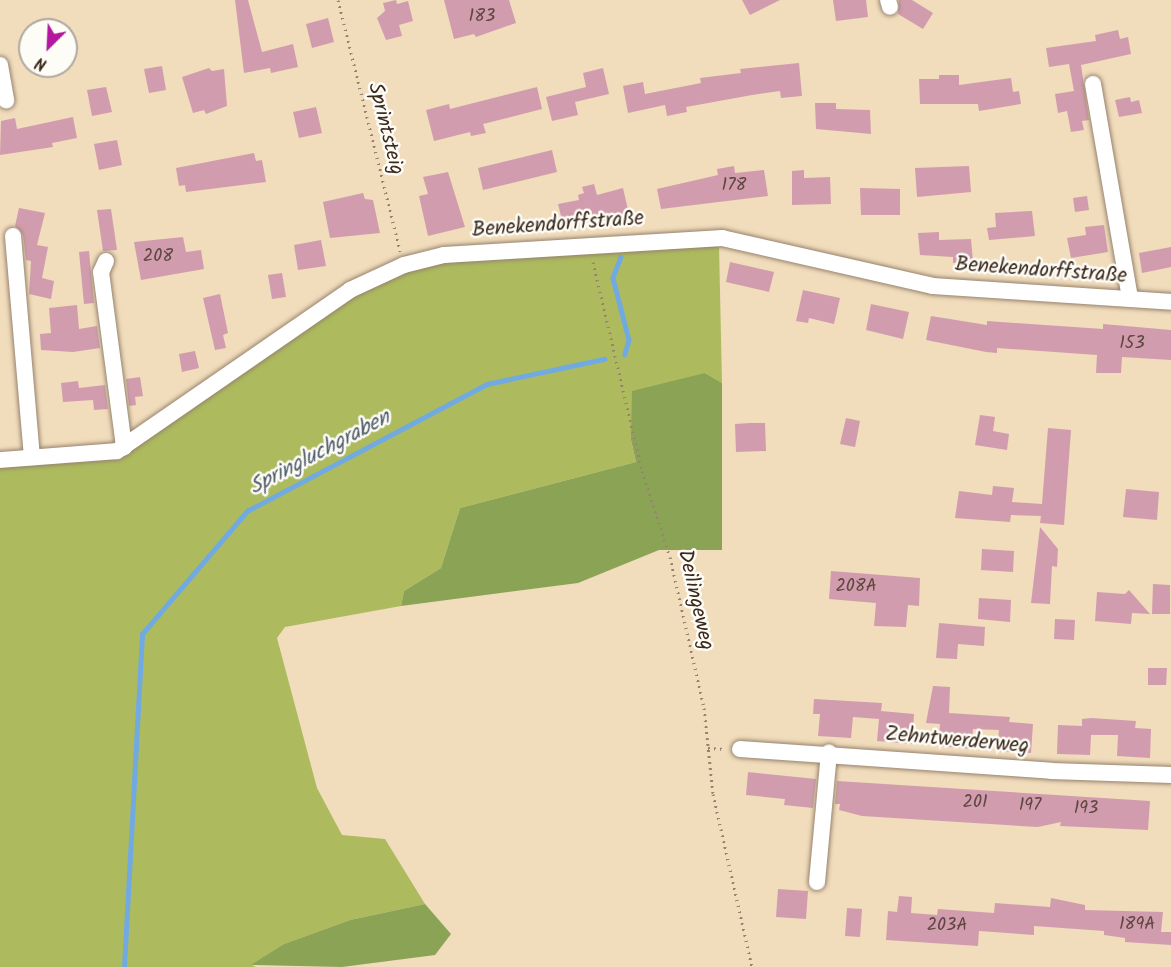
<!DOCTYPE html>
<html>
<head>
<meta charset="utf-8">
<style>
  body { margin:0 }
  #map { position:relative; width:1171px; height:967px; overflow:hidden; background:#f1dcbc; font-family:Kalam,sans-serif }
  div>[style] { position:absolute }
  [style*='--x'] { left:calc(var(--x)*1px); top:calc(var(--y)*1px); width:calc(var(--w)*1px); rotate:calc(var(--a)*1deg) }
  .green>* { inset:0; background:#adbb5e }
  .forest>* { inset:0; background:#8aa355 }
  .stream>* { height:4.5px; margin:-2.25px; padding:0 2.25px; transform-origin:2.25px; border-radius:2.25px; background:#71aae1 }
  .building>* { inset:0; background:#d19dae }
  .path>* { height:3px; margin-top:-1.5px; transform-origin:0; background:repeating-linear-gradient(90deg,#96836d 0 1.5px,transparent 0 6px) }
  .roads { filter:drop-shadow(0 0 2px #96836d) drop-shadow(0 0 2px #96836d) }
  .minor>* { height:16px; margin:-8px; padding:0 8px; transform-origin:8px; border-radius:8px; background:#fff }
  span { translate:-50% -50%; white-space:nowrap; text-align:center; line-height:1.15; -webkit-text-stroke:5px #fdfcf7; paint-order:stroke }
  .number-label { font-size:18px; color:#604742 }
  .number-label span { -webkit-text-stroke-width:0 }
  .street-label { font-size:21px; color:#3b2a1e }
  .water-label { font-size:22px; color:#515d6c; font-style:italic }
  .north { position:absolute; left:18px; top:18px; width:60px; height:60px; box-sizing:border-box; background:#fdfcf7; border:2px solid #afa8a0; border-radius:50%; rotate:204deg; font-size:16px; font-weight:700; line-height:24px; text-align:center; color:#3b2a1e }
  .north::after { content:''; display:block; margin:auto; width:21px; height:27px; background:#b5179e; clip-path:polygon(50% 0,100% 100%,50% 72%,0 100%) }
</style>
</head>
<body>
<div id="map">
  <div class="green">
    <i style="clip-path:polygon(719px 245px,722px 383px,705px 373px,631px 440px,636px 462px,460px 508px,441px 568px,404px 591px,401px 606px,285px 627px,277px 638px,317px 788px,342px 835px,385px 839px,425px 904px,350px 920px,284px 944px,252px 965px,256px 967px,0 967px,0 466px,105px 460px,353px 295px,403px 271px,445px 262px)"></i>
  </div>
  <div class="forest">
    <i style="clip-path:polygon(705px 373px,722px 383px,722px 550px,659px 550px,578px 583px,401px 606px,404px 591px,441px 568px,460px 508px,636px 462px,631px 440px,632px 391px)"></i>
    <i style="clip-path:polygon(425px 904px,451px 934px,435px 955px,342px 967px,251px 965px,284px 944px,350px 920px)"></i>
  </div>
  <div class="stream">
    <i style="--x:621;--y:257;--w:22;--a:111"></i>
    <i style="--x:613;--y:278;--w:64;--a:75.5"></i>
    <i style="--x:629;--y:340;--w:15;--a:106"></i>
    <i style="--x:124;--y:967;--w:333;--a:-86.9"></i>
    <i style="--x:142;--y:634;--w:162;--a:-49.5"></i>
    <i style="--x:247;--y:511;--w:272;--a:-27.9"></i>
    <i style="--x:487;--y:384;--w:120;--a:-12.1"></i>
  </div>
  <div class="building">
    <i style="clip-path:polygon(235px 0,248px 0,262px 52px,293px 44px,298px 67px,271px 73px,270px 68px,244px 73px)"></i>
    <i style="clip-path:polygon(396px 0,397px 4px,408px 1px,413px 21px,399px 25px,402px 36px,386px 40px,377px 18px,385px 11px,383px 3px)"></i>
    <i style="clip-path:polygon(444px 0,509px 0,516px 23px,476px 37px,474px 34px,454px 39px)"></i>
    <i style="clip-path:polygon(742px 0,780px 0,750px 15px)"></i>
    <i style="clip-path:polygon(833px 0,866px 0,868px 17px,836px 21px)"></i>
    <i style="clip-path:polygon(899px 0,912px 0,933px 13px,923px 29px,898px 14px)"></i>
    <i style="clip-path:polygon(328px 18px,334px 42px,312px 48px,306px 24px)"></i>
    <i style="clip-path:polygon(1118px 30px,1120px 39px,1128px 37px,1131px 54px,1081px 65px,1089px 120px,1082px 121px,1084px 130px,1071px 132px,1067px 111px,1058px 113px,1055px 94px,1074px 91px,1069px 64px,1049px 67px,1046px 48px,1096px 41px,1095px 35px)"></i>
    <i style="clip-path:polygon(799px 63px,802px 96px,781px 98px,780px 91px,752px 95px,686px 107px,687px 112px,667px 116px,665px 105px,628px 113px,623px 86px,643px 82px,645px 94px,701px 83px,700px 78px,741px 73px,740px 69px)"></i>
    <i style="clip-path:polygon(162px 66px,166px 90px,149px 93px,144px 69px)"></i>
    <i style="clip-path:polygon(209px 68px,212px 71px,224px 69px,227px 106px,206px 114px,204px 110px,193px 113px,182px 77px)"></i>
    <i style="clip-path:polygon(603px 68px,609px 94px,575px 102px,578px 115px,552px 121px,546px 97px,586px 87px,583px 73px)"></i>
    <i style="clip-path:polygon(939px 75px,959px 75px,959px 85px,1011px 78px,1013px 92px,1019px 91px,1021px 104px,979px 111px,978px 104px,920px 104px,919px 79px,939px 79px)"></i>
    <i style="clip-path:polygon(106px 87px,112px 112px,92px 116px,87px 90px)"></i>
    <i style="clip-path:polygon(537px 87px,542px 109px,483px 124px,486px 133px,471px 136px,470px 132px,434px 141px,426px 110px,449px 104px,450px 109px)"></i>
    <i style="clip-path:polygon(1130px 97px,1131px 102px,1139px 100px,1142px 113px,1119px 117px,1115px 100px)"></i>
    <i style="clip-path:polygon(815px 103px,836px 103px,836px 109px,870px 110px,871px 134px,816px 129px)"></i>
    <i style="clip-path:polygon(316px 107px,322px 133px,299px 138px,293px 112px)"></i>
    <i style="clip-path:polygon(73px 117px,77px 138px,52px 143px,53px 147px,0 155px,1px 121px,15px 118px,17px 129px)"></i>
    <i style="clip-path:polygon(117px 140px,122px 165px,99px 170px,94px 144px)"></i>
    <i style="clip-path:polygon(552px 150px,557px 172px,483px 190px,478px 168px)"></i>
    <i style="clip-path:polygon(254px 153px,256px 161px,262px 160px,266px 182px,186px 192px,185px 185px,179px 186px,176px 168px)"></i>
    <i style="clip-path:polygon(734px 166px,735px 173px,764px 170px,768px 196px,661px 209px,657px 189px,718px 175px,717px 169px)"></i>
    <i style="clip-path:polygon(969px 166px,971px 192px,917px 197px,915px 168px)"></i>
    <i style="clip-path:polygon(804px 170px,804px 178px,830px 177px,831px 204px,792px 205px,792px 171px)"></i>
    <i style="clip-path:polygon(448px 172px,465px 227px,428px 236px,419px 196px,428px 194px,423px 177px)"></i>
    <i style="clip-path:polygon(594px 184px,597px 195px,623px 188px,629px 214px,592px 224px,590px 218px,563px 224px,558px 204px,579px 200px,578px 195px,584px 193px,582px 187px)"></i>
    <i style="clip-path:polygon(860px 188px,900px 189px,900px 215px,861px 215px)"></i>
    <i style="clip-path:polygon(363px 193px,365px 199px,373px 200px,380px 233px,330px 238px,323px 202px)"></i>
    <i style="clip-path:polygon(1087px 196px,1089px 210px,1075px 212px,1073px 198px)"></i>
    <i style="clip-path:polygon(19px 208px,45px 213px,37px 245px,48px 247px,42px 278px,54px 281px,51px 299px,29px 294px,31px 261px,26px 260px,23px 235px,15px 226px)"></i>
    <i style="clip-path:polygon(111px 209px,117px 250px,103px 251px,97px 210px)"></i>
    <i style="clip-path:polygon(1032px 211px,1035px 236px,989px 240px,987px 228px,996px 227px,995px 213px)"></i>
    <i style="clip-path:polygon(1104px 225px,1108px 252px,1071px 258px,1067px 238px,1086px 235px,1085px 227px)"></i>
    <i style="clip-path:polygon(939px 232px,939px 240px,971px 239px,973px 261px,953px 263px,953px 257px,920px 255px,918px 233px)"></i>
    <i style="clip-path:polygon(183px 237px,186px 252px,201px 250px,204px 269px,141px 280px,134px 242px)"></i>
    <i style="clip-path:polygon(321px 240px,326px 266px,298px 270px,294px 245px)"></i>
    <i style="clip-path:polygon(1171px 247px,1171px 267px,1142px 273px,1139px 253px)"></i>
    <i style="clip-path:polygon(89px 251px,94px 303px,84px 304px,79px 252px)"></i>
    <i style="clip-path:polygon(730px 262px,774px 272px,769px 292px,726px 282px)"></i>
    <i style="clip-path:polygon(282px 273px,286px 297px,272px 299px,268px 275px)"></i>
    <i style="clip-path:polygon(803px 290px,840px 298px,834px 324px,809px 318px,808px 323px,796px 321px)"></i>
    <i style="clip-path:polygon(220px 294px,228px 333px,223px 335px,226px 348px,215px 350px,203px 298px)"></i>
    <i style="clip-path:polygon(871px 304px,909px 312px,903px 339px,866px 330px)"></i>
    <i style="clip-path:polygon(77px 305px,79px 329px,97px 326px,100px 348px,73px 352px,41px 350px,40px 334px,51px 333px,49px 308px)"></i>
    <i style="clip-path:polygon(931px 316px,987px 325px,987px 321px,1103px 329px,1103px 324px,1171px 330px,1171px 360px,1122px 357px,1121px 373px,1096px 373px,1097px 355px,997px 348px,997px 353px,986px 352px,926px 340px)"></i>
    <i style="clip-path:polygon(195px 351px,199px 368px,182px 372px,179px 354px)"></i>
    <i style="clip-path:polygon(140px 377px,143px 396px,135px 397px,136px 405px,129px 406px,126px 379px)"></i>
    <i style="clip-path:polygon(78px 381px,79px 388px,105px 385px,108px 409px,94px 410px,93px 400px,63px 402px,61px 383px)"></i>
    <i style="clip-path:polygon(980px 415px,995px 417px,993px 431px,1009px 434px,1007px 450px,975px 445px)"></i>
    <i style="clip-path:polygon(846px 418px,860px 421px,855px 447px,840px 444px)"></i>
    <i style="clip-path:polygon(750px 423px,765px 423px,766px 451px,736px 452px,735px 424px)"></i>
    <i style="clip-path:polygon(1048px 428px,1071px 430px,1064px 525px,1040px 523px,1041px 516px,1011px 515px,1010px 522px,955px 518px,959px 491px,992px 495px,993px 486px,1014px 488px,1012px 502px,1042px 504px)"></i>
    <i style="clip-path:polygon(1126px 489px,1159px 492px,1157px 520px,1123px 517px)"></i>
    <i style="clip-path:polygon(1040px 527px,1058px 549px,1057px 567px,1052px 566px,1050px 604px,1031px 603px)"></i>
    <i style="clip-path:polygon(982px 549px,1014px 551px,1013px 572px,981px 570px)"></i>
    <i style="clip-path:polygon(831px 571px,920px 578px,919px 606px,908px 605px,906px 627px,874px 626px,876px 603px,829px 599px)"></i>
    <i style="clip-path:polygon(1153px 584px,1170px 585px,1170px 614px,1152px 614px)"></i>
    <i style="clip-path:polygon(1129px 590px,1150px 614px,1132px 613px,1131px 624px,1095px 621px,1097px 592px,1125px 594px)"></i>
    <i style="clip-path:polygon(979px 598px,1011px 600px,1010px 622px,978px 619px)"></i>
    <i style="clip-path:polygon(1055px 619px,1075px 620px,1074px 640px,1054px 639px)"></i>
    <i style="clip-path:polygon(939px 623px,985px 627px,984px 646px,958px 644px,957px 659px,936px 658px)"></i>
    <i style="clip-path:polygon(1148px 668px,1167px 668px,1166px 685px,1148px 685px)"></i>
    <i style="clip-path:polygon(933px 686px,950px 687px,949px 713px,1010px 717px,1009px 722px,1033px 724px,1031px 753px,997px 751px,999px 730px,973px 729px,971px 749px,938px 746px,940px 724px,926px 723px)"></i>
    <i style="clip-path:polygon(814px 699px,882px 703px,881px 711px,914px 714px,912px 744px,877px 741px,879px 719px,853px 717px,851px 738px,818px 736px,820px 714px,813px 714px)"></i>
    <i style="clip-path:polygon(1091px 718px,1136px 721px,1135px 728px,1151px 729px,1150px 758px,1117px 756px,1118px 735px,1091px 735px,1090px 755px,1057px 754px,1058px 725px,1082px 726px,1082px 719px)"></i>
    <i style="clip-path:polygon(748px 772px,816px 779px,813px 808px,784px 805px,785px 799px,746px 795px)"></i>
    <i style="clip-path:polygon(837px 781px,1150px 801px,1148px 830px,1060px 826px,1061px 822px,1038px 827px,862px 816px,839px 810px,840px 804px,835px 804px)"></i>
    <i style="clip-path:polygon(778px 889px,808px 891px,806px 919px,776px 917px)"></i>
    <i style="clip-path:polygon(899px 896px,912px 897px,911px 913px,937px 915px,938px 909px,994px 913px,995px 903px,1050px 907px,1051px 898px,1085px 905px,1085px 910px,1163px 912px,1161px 932px,1171px 932px,1171px 945px,1125px 942px,1125px 938px,1104px 935px,1104px 931px,1034px 926px,1034px 935px,979px 931px,978px 946px,886px 940px,888px 911px,897px 912px)"></i>
    <i style="clip-path:polygon(847px 908px,862px 909px,860px 937px,845px 936px)"></i>
  </div>
  <div class="path">
    <i style="--x:338;--y:0;--w:259;--a:76.1"></i>
    <i style="--x:593;--y:262;--w:215;--a:76.8"></i>
    <i style="--x:642;--y:471;--w:90;--a:72"></i>
    <i style="--x:670;--y:557;--w:155;--a:77.3"></i>
    <i style="--x:704;--y:708;--w:86;--a:84"></i>
    <i style="--x:713;--y:794;--w:177;--a:77.3"></i>
    <i style="--x:708;--y:748;--w:17;--a:3"></i>
  </div>
  <div class="roads">
    <div class="minor">
      <i style="--x:888;--y:0;--w:7;--a:74"></i>
      <i style="--x:0;--y:65;--w:36;--a:80"></i>
      <i style="--x:1093;--y:84;--w:218;--a:80.2"></i>
      <i style="--x:13;--y:236;--w:222;--a:85.1"></i>
      <i style="--x:106;--y:261;--w:12;--a:114"></i>
      <i style="--x:101;--y:272;--w:177;--a:82.5"></i>
      <i style="--x:0;--y:460;--w:117;--a:-4.4"></i>
      <i style="--x:117;--y:451;--w:283;--a:-34.6"></i>
      <i style="--x:350;--y:290;--w:60;--a:-24.8"></i>
      <i style="--x:404;--y:265;--w:41;--a:-14"></i>
      <i style="--x:444;--y:255;--w:279;--a:-3.5"></i>
      <i style="--x:722;--y:238;--w:216;--a:12.8"></i>
      <i style="--x:933;--y:286;--w:239;--a:3.8"></i>
      <i style="--x:740;--y:749;--w:312;--a:4"></i>
      <i style="--x:1051;--y:771;--w:120;--a:1.9"></i>
      <i style="--x:817;--y:882;--w:130;--a:-84.7"></i>
    </div>
  </div>
  <div class="number-label">
    <span style="left:482px;top:17px">183</span>
    <span style="left:734px;top:186px">178</span>
    <span style="left:158px;top:257px">208</span>
    <span style="left:1132px;top:344px">153</span>
    <span style="left:856px;top:587px">208A</span>
    <span style="left:975px;top:803px">201</span>
    <span style="left:1030px;top:806px">197</span>
    <span style="left:1086px;top:809px">193</span>
    <span style="left:1137px;top:925px">189A</span>
    <span style="left:947px;top:926px">203A</span>
  </div>
  <div class="street-label">
    <span style="left:385px;top:129px;rotate:76deg">Sprintsteig</span>
    <span style="left:558px;top:225px;rotate:-4deg">Benekendorffstraße</span>
    <span style="left:1041px;top:271px;rotate:4deg">Benekendorffstraße</span>
    <span style="left:695px;top:600px;rotate:77deg">Deilingeweg</span>
    <span style="left:957px;top:741px;rotate:5deg">Zehntwerderweg</span>
  </div>
  <div class="water-label">
    <span style="left:320px;top:453px;rotate:-28deg">Springluchgraben</span>
  </div>
  <div class="north">N</div>
</div>
</body>
</html>
